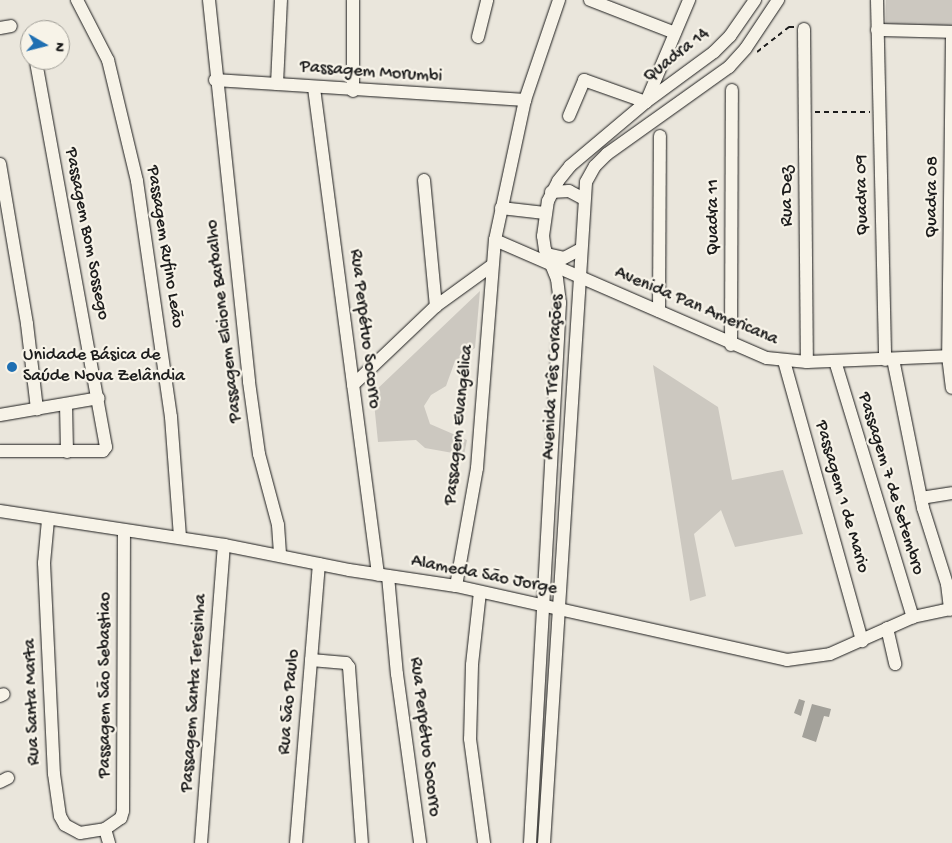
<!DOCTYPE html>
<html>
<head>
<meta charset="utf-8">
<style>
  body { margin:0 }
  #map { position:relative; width:952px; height:843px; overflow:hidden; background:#eae6dc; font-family:"Gochi Hand",sans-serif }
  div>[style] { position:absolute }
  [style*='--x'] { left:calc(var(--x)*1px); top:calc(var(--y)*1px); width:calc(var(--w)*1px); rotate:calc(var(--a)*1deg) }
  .green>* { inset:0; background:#ccc8c0 }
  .water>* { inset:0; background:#a3a19a }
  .path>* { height:2px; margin-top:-1px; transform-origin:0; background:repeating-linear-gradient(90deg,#1c1c1c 0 5px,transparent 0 9px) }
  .roads { filter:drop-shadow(0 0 1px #1c1c1c) drop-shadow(0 0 1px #1c1c1c) }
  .minor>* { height:12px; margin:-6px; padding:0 6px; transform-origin:6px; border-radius:6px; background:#f7f3e8 }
  .dots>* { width:14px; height:14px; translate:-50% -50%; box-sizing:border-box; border:2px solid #f7f3e8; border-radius:50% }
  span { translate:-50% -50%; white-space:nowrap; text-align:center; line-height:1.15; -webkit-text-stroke:4.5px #f7f3e8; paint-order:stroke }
  .street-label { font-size:18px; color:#1c1c1c }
  .poi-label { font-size:18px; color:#1c1c1c }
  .left { translate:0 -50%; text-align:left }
  .north { position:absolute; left:20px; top:20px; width:50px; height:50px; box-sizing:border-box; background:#f7f3e8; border:1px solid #9f9d96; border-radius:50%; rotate:98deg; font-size:14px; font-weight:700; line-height:20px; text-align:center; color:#1c1c1c }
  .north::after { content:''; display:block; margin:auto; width:18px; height:22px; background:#1f6fb2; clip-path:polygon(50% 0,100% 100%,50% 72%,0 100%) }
</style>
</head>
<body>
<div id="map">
  <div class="green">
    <i style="clip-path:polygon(886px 0,952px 0,952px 26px,886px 26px)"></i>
    <i style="clip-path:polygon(480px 291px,475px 348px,455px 361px,446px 386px,431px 395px,424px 406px,430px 424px,467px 440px,464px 455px,425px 448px,416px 440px,378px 442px,373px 393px)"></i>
    <i style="clip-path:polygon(653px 365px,718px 407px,732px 480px,783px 470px,803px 534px,735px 547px,721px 510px,694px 534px,706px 596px,690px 601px)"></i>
  </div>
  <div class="water">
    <i style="clip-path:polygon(799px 699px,805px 701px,801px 716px,794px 713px)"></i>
    <i style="clip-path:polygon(812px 704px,831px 709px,829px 717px,824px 716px,816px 742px,802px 737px)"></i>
  </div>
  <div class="path">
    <i style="--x:757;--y:52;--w:41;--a:-38"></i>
    <i style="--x:789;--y:27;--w:5;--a:0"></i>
    <i style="--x:815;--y:112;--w:55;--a:0"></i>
  </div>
  <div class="roads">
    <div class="minor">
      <i style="--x:77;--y:0;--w:68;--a:62.7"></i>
      <i style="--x:108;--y:60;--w:124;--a:76.5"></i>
      <i style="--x:137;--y:181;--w:238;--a:81.8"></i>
      <i style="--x:171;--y:417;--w:121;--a:85.7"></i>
      <i style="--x:209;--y:0;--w:384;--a:84"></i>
      <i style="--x:249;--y:382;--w:73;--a:82.1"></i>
      <i style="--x:259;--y:454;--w:73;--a:75"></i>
      <i style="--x:278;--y:525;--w:30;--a:86"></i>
      <i style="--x:353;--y:0;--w:91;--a:90"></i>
      <i style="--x:590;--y:0;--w:91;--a:21.2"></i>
      <i style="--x:877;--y:0;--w:360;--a:88.7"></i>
      <i style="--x:0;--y:28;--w:11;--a:-10"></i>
      <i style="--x:804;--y:29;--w:333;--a:89.5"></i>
      <i style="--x:877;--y:30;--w:75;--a:1.5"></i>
      <i style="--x:478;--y:37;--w:38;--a:-76"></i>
      <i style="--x:952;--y:38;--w:318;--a:90.7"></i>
      <i style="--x:948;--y:356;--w:32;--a:83"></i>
      <i style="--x:215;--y:80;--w:311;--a:3.7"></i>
      <i style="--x:277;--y:84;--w:84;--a:-87.3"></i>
      <i style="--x:314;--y:88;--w:491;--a:82.5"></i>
      <i style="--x:646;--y:102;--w:111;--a:-67.1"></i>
      <i style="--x:569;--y:116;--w:39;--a:-67"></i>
      <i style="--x:584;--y:80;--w:66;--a:19.5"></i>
      <i style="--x:0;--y:164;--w:162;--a:80.4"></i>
      <i style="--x:27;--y:324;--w:86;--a:83.3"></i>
      <i style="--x:424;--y:180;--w:127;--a:84.6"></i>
      <i style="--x:551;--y:192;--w:18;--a:-3"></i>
      <i style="--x:569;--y:191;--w:17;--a:28"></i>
      <i style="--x:501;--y:208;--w:44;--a:6.5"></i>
      <i style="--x:495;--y:240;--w:296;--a:23.5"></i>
      <i style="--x:767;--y:358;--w:40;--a:5.7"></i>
      <i style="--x:807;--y:362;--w:145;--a:-2.4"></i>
      <i style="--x:547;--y:254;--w:17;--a:13"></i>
      <i style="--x:564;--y:258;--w:17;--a:-28"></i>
      <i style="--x:659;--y:311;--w:175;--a:-89.7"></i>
      <i style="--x:731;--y:345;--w:255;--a:-89.8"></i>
      <i style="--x:893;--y:359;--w:152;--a:78.6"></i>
      <i style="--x:923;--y:508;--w:80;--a:72.5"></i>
      <i style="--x:947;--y:584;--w:26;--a:83"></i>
      <i style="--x:784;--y:361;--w:291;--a:74.4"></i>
      <i style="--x:835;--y:361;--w:268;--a:73.1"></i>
      <i style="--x:353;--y:385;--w:115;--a:-43.6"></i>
      <i style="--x:436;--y:306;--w:68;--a:-36"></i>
      <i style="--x:66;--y:404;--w:48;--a:88.8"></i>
      <i style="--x:0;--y:415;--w:100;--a:-9.7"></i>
      <i style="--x:0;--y:451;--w:103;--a:0"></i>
      <i style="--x:103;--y:451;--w:5;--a:-53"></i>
      <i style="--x:106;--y:447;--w:393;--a:-100.3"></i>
      <i style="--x:921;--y:498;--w:31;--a:-9"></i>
      <i style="--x:0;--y:511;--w:227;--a:8.6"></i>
      <i style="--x:224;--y:545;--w:127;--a:11.3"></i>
      <i style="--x:349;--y:570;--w:108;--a:8.5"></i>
      <i style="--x:456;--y:586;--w:339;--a:12.6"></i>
      <i style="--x:787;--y:660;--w:43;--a:-7.9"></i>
      <i style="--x:830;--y:654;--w:91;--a:-24"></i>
      <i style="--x:913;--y:617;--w:40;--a:-12"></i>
      <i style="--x:48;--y:520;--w:43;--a:95.3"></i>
      <i style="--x:44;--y:563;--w:211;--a:87.3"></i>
      <i style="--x:54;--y:774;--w:42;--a:81.9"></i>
      <i style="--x:60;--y:816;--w:10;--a:61"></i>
      <i style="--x:65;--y:825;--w:17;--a:28"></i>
      <i style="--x:80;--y:833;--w:25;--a:-9"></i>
      <i style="--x:105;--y:829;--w:19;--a:-35"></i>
      <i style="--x:121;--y:818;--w:7;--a:-74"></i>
      <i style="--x:123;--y:811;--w:279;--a:-89.8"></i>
      <i style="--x:388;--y:576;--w:98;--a:84.8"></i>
      <i style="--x:397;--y:674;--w:171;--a:82.2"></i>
      <i style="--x:456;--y:586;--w:120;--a:-79.9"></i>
      <i style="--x:477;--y:468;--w:229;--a:-85.5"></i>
      <i style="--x:495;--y:240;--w:143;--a:-77.9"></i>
      <i style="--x:525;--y:100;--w:106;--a:-71.2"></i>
      <i style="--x:480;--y:592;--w:73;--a:96.3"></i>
      <i style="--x:472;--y:665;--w:74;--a:91.5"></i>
      <i style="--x:470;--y:739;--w:105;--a:82.3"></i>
      <i style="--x:887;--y:628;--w:37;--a:77"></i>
      <i style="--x:311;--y:660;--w:35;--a:5"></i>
      <i style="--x:346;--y:663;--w:5;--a:53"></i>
      <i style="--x:349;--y:667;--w:176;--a:85.8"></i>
      <i style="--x:0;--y:696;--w:4;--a:-27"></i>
      <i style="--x:0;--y:782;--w:9;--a:-27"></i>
      <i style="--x:105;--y:829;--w:15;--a:74"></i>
      <i style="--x:201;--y:843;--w:299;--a:-85.6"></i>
      <i style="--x:296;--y:843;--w:280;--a:-85.3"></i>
      <i style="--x:530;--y:843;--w:541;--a:-86.82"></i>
      <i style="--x:560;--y:303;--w:24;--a:-97"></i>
      <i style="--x:557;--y:279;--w:31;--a:-112"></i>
      <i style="--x:545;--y:250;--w:14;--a:-98"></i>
      <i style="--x:543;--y:236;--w:35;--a:-82"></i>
      <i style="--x:548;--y:201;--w:22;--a:-63"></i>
      <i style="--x:558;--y:181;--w:19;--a:-51"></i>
      <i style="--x:570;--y:166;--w:99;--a:-40.1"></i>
      <i style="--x:646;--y:102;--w:84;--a:-36.3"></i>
      <i style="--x:714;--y:52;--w:23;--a:-45"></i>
      <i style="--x:730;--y:36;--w:44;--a:-55.2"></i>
      <i style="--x:544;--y:843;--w:662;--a:-86.36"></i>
      <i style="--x:586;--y:182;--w:18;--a:-61"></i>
      <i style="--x:595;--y:166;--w:17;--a:-45"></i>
      <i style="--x:607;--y:154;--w:150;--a:-35.5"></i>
      <i style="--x:729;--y:67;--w:25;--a:-48"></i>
      <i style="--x:746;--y:48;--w:58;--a:-56.3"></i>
    </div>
  </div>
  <div class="dots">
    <i style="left:12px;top:367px;background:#1f6fb2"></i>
  </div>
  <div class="street-label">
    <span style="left:677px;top:56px;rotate:-38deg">Quadra 14</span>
    <span style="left:371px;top:73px;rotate:4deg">Passagem Morumbi</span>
    <span style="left:863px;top:195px;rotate:-91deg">Quadra 09</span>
    <span style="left:788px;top:196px;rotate:-90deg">Rua Dez</span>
    <span style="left:933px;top:197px;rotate:-89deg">Quadra 08</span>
    <span style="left:714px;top:217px;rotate:-90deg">Quadra 11</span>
    <span style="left:86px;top:234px;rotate:79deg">Passagem Bom Sossego</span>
    <span style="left:164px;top:247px;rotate:81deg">Passagem Rufino Leão</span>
    <span style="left:696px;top:307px;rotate:23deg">Avenida Pan Americana</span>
    <span style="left:225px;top:321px;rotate:-97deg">Passagem Elcione Barbalho</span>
    <span style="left:364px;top:329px;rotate:83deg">Rua Perpétuo Socorro</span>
    <span style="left:554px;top:377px;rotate:-87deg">Avenida Três Corações</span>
    <span style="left:460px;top:425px;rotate:-84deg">Passagem Evangélica</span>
    <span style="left:890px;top:484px;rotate:73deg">Passagem 7 de Setembro</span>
    <span style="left:841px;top:497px;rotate:74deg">Passagem 1 de Mario</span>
    <span style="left:484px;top:576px;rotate:11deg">Alameda São Jorge</span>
    <span style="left:106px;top:685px;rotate:-90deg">Passagem São Sebastiao</span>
    <span style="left:195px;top:693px;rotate:-86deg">Passagem Santa Teresinha</span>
    <span style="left:33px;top:702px;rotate:-92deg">Rua Santa Marta</span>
    <span style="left:290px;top:702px;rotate:-85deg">Rua São Paulo</span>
    <span style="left:424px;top:737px;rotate:83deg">Rua Perpétuo Socorro</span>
  </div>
  <div class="poi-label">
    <span class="left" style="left:23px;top:367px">Unidade Básica de<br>Saúde Nova Zelândia</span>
  </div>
  <div class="north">N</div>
</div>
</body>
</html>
